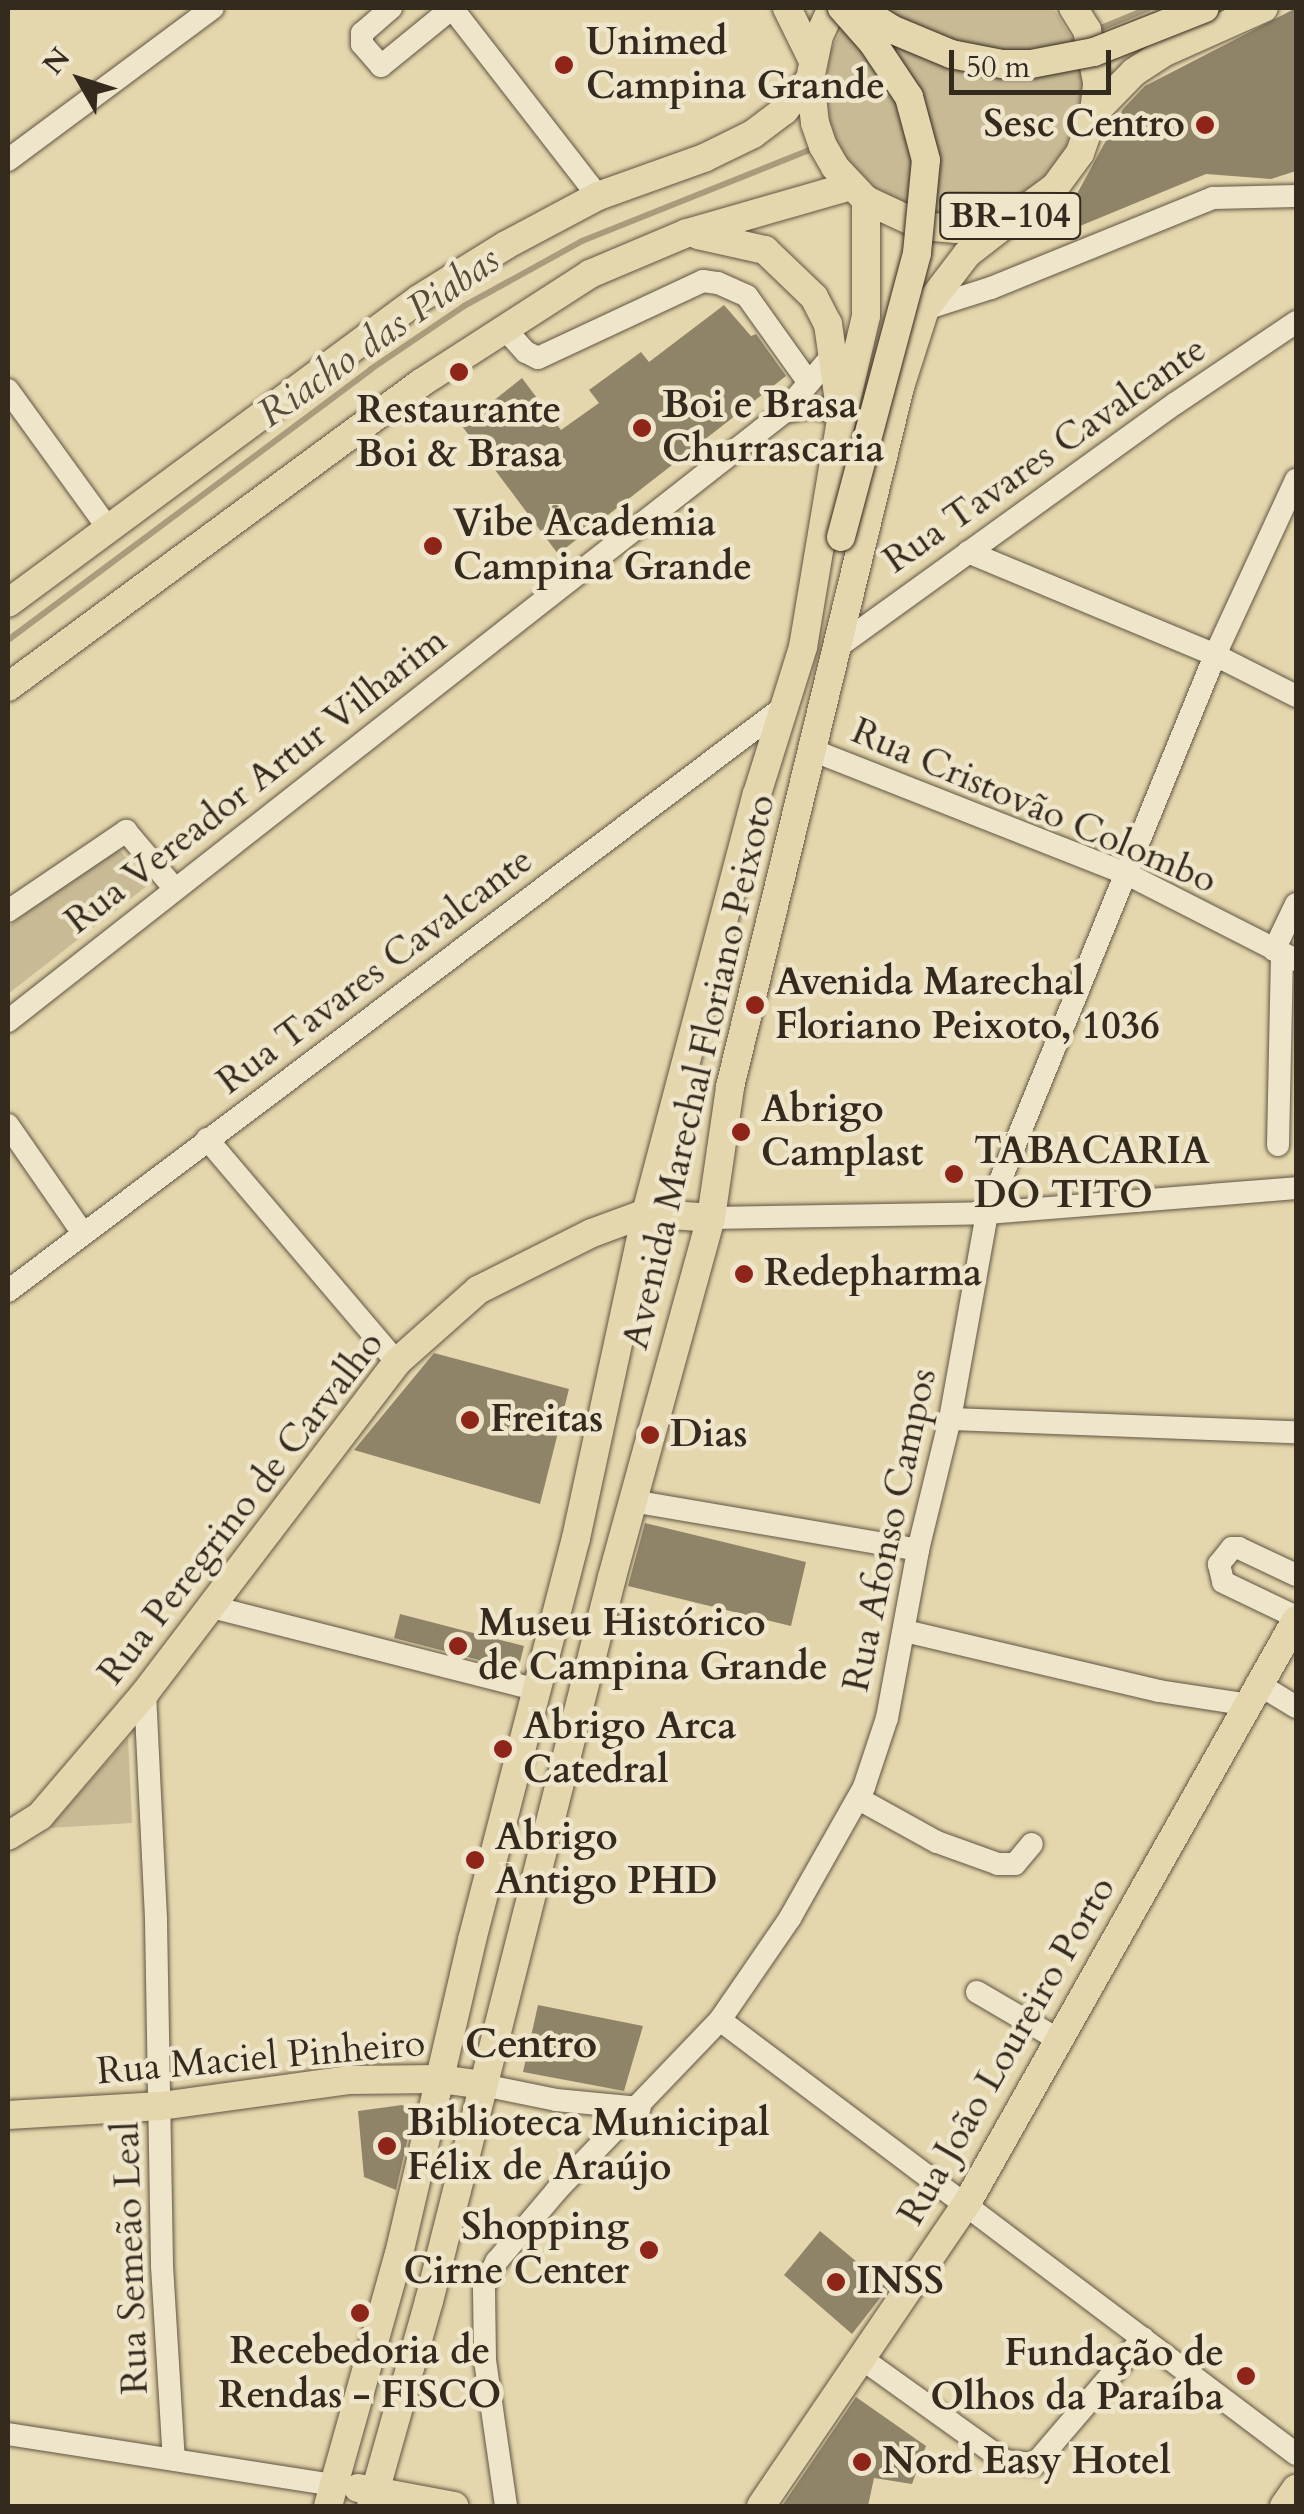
<!DOCTYPE html>
<html>
<head>
<meta charset="utf-8">
<style>
  body { margin:0 }
  #map { position:relative; width:1304px; height:2514px; overflow:hidden; background:#e5d7ad; font-family:Cardo,serif }
  div>[style] { position:absolute }
  [style*='--x'] { left:calc(var(--x)*1px); top:calc(var(--y)*1px); width:calc(var(--w)*1px); rotate:calc(var(--a)*1deg) }
  .green>* { inset:0; background:#c7ba95 }
  .stream>* { height:6px; margin:-3px; padding:0 3px; transform-origin:3px; border-radius:3px; background:#a99c7c }
  .building>* { inset:0; background:#908468 }
  .roads { filter:drop-shadow(0 0 2px #605542) drop-shadow(0 0 2px #605542) }
  .minor>* { height:22px; margin:-11px; padding:0 11px; transform-origin:11px; border-radius:11px; background:#eee5ca }
  .major>* { height:28px; margin:-14px; padding:0 14px; transform-origin:14px; border-radius:14px; background:#e5d7ad }
  .bridges { filter:drop-shadow(0 0 2px #342a1e) drop-shadow(0 0 2px #342a1e) }
  .major-bridge>* { height:28px; margin:-14px; padding:0 14px; transform-origin:14px; border-radius:14px; background:#e5d7ad }
  .dots>* { width:28px; height:28px; translate:-50% -50%; box-sizing:border-box; border:5px solid #eee5ca; border-radius:50% }
  span { translate:-50% -50%; white-space:nowrap; text-align:center; line-height:1.15; -webkit-text-stroke:9px #eee5ca; paint-order:stroke }
  .shield-label span { padding:2px 8px; background:#eee5ca; border:2px solid; border-radius:8px; -webkit-text-stroke-width:0 }
  .shield-label { font-size:35px; color:#342a1e; font-weight:700 }
  .poi-label { font-size:38px; color:#342a1e; font-weight:700 }
  .left { translate:0 -50%; text-align:left }
  .right { translate:-100% -50%; text-align:right }
  .street-label { font-size:38px; color:#342a1e }
  .water-label { font-size:40px; color:#574c3a; font-style:italic }
  .quarter-label { font-size:42px; color:#342a1e; font-weight:700 }
  .frame { position:absolute; inset:0; border:10px solid #342a1e; pointer-events:none }
  .north { position:absolute; left:30px; top:30px; width:100px; height:100px; -webkit-text-stroke:8px #eee5ca; paint-order:stroke; rotate:309deg; font-size:28px; font-weight:700; line-height:40px; text-align:center; color:#342a1e }
  .north::after { content:''; display:block; margin:auto; width:35px; height:45px; background:#342a1e; clip-path:polygon(50% 0,100% 100%,50% 72%,0 100%) }
  .scale { position:absolute; left:949px; top:50px; width:162px; height:45px; box-sizing:border-box; border:5px solid #342a1e; border-top:0; padding-left:12px; font-size:30px; line-height:35px; white-space:nowrap; color:#342a1e; -webkit-text-stroke:8px #eee5ca; paint-order:stroke }
</style>
</head>
<body>
<div id="map">
  <div class="green">
    <i style="clip-path:polygon(854px 8px,1053px 8px,1077px 47px,1084px 77px,1083px 107px,1062px 163px,1018px 204px,961px 221px,902px 211px,854px 176px,829px 131px,824px 105px,829px 53px)"></i>
    <i style="clip-path:polygon(115px 844px,148px 885px,8px 994px,8px 927px)"></i>
    <i style="clip-path:polygon(128px 1738px,132px 1823px,49px 1828px)"></i>
  </div>
  <div class="stream">
    <i style="--x:1096;--y:30;--w:57;--a:-22.5"></i>
    <i style="--x:8;--y:640;--w:453;--a:-36.7"></i>
    <i style="--x:371;--y:369;--w:112;--a:-34.1"></i>
    <i style="--x:464;--y:306;--w:135;--a:-28.8"></i>
    <i style="--x:582;--y:241;--w:253;--a:-21.8"></i>
  </div>
  <div class="building">
    <i style="clip-path:polygon(1296px 8px,1296px 171px,1271px 179px,1206px 174px,1080px 226px,1072px 203px,1123px 109px,1145px 86px)"></i>
    <i style="clip-path:polygon(724px 305px,751px 336px,756px 334px,786px 376px,558px 554px,462px 426px,522px 378px,561px 430px,599px 403px,589px 390px,641px 352px,649px 362px)"></i>
    <i style="clip-path:polygon(434px 1353px,569px 1389px,540px 1504px,354px 1450px)"></i>
    <i style="clip-path:polygon(645px 1523px,806px 1562px,791px 1626px,628px 1586px)"></i>
    <i style="clip-path:polygon(400px 1614px,524px 1646px,518px 1670px,394px 1638px)"></i>
    <i style="clip-path:polygon(538px 2005px,643px 2026px,624px 2091px,523px 2072px)"></i>
    <i style="clip-path:polygon(402px 2105px,414px 2111px,396px 2190px,364px 2177px,358px 2111px)"></i>
    <i style="clip-path:polygon(820px 2231px,888px 2288px,852px 2334px,784px 2275px)"></i>
    <i style="clip-path:polygon(856px 2397px,926px 2446px,912px 2484px,874px 2478px,868px 2506px,782px 2506px)"></i>
  </div>
  <div class="roads">
    <div class="minor">
      <i style="--x:391;--y:8;--w:38;--a:139"></i>
      <i style="--x:362;--y:33;--w:11;--a:90"></i>
      <i style="--x:362;--y:44;--w:29;--a:49"></i>
      <i style="--x:381;--y:66;--w:92;--a:-39.2"></i>
      <i style="--x:452;--y:8;--w:238;--a:52.2"></i>
      <i style="--x:8;--y:160;--w:255;--a:-36.6"></i>
      <i style="--x:925;--y:309;--w:69;--a:-17.7"></i>
      <i style="--x:991;--y:288;--w:240;--a:-22.1"></i>
      <i style="--x:1213;--y:198;--w:83;--a:-1.4"></i>
      <i style="--x:505;--y:329;--w:31;--a:48"></i>
      <i style="--x:526;--y:352;--w:13;--a:27"></i>
      <i style="--x:538;--y:358;--w:182;--a:-25"></i>
      <i style="--x:703;--y:281;--w:15;--a:8"></i>
      <i style="--x:718;--y:283;--w:32;--a:24"></i>
      <i style="--x:747;--y:296;--w:103;--a:54.5"></i>
      <i style="--x:8;--y:390;--w:170;--a:54.1"></i>
      <i style="--x:784;--y:412;--w:27;--a:-10"></i>
      <i style="--x:811;--y:407;--w:30;--a:12"></i>
      <i style="--x:968;--y:552;--w:268;--a:22.6"></i>
      <i style="--x:1215;--y:655;--w:91;--a:26.8"></i>
      <i style="--x:836;--y:648;--w:419;--a:-35.8"></i>
      <i style="--x:1176;--y:403;--w:145;--a:-34"></i>
      <i style="--x:812;--y:750;--w:341;--a:21.5"></i>
      <i style="--x:1129;--y:875;--w:187;--a:27"></i>
      <i style="--x:8;--y:911;--w:143;--a:-34.1"></i>
      <i style="--x:126;--y:831;--w:76;--a:49.8"></i>
      <i style="--x:1274;--y:950;--w:51;--a:-64.4"></i>
      <i style="--x:8;--y:1021;--w:986;--a:-38.12"></i>
      <i style="--x:784;--y:412;--w:74;--a:-49.4"></i>
      <i style="--x:8;--y:1125;--w:130;--a:55.3"></i>
      <i style="--x:207;--y:1139;--w:293;--a:49.6"></i>
      <i style="--x:1278;--y:1145;--w:191;--a:-88.8"></i>
      <i style="--x:711;--y:1218;--w:276;--a:-1"></i>
      <i style="--x:987;--y:1213;--w:310;--a:-4.6"></i>
      <i style="--x:8;--y:1291;--w:973;--a:-36.98"></i>
      <i style="--x:950;--y:1419;--w:346;--a:2.2"></i>
      <i style="--x:632;--y:1501;--w:290;--a:9.7"></i>
      <i style="--x:1296;--y:1575;--w:63;--a:-154.7"></i>
      <i style="--x:1239;--y:1548;--w:7;--a:180"></i>
      <i style="--x:1232;--y:1548;--w:21;--a:129"></i>
      <i style="--x:1219;--y:1564;--w:18;--a:77"></i>
      <i style="--x:1223;--y:1582;--w:81;--a:25.6"></i>
      <i style="--x:212;--y:1607;--w:336;--a:14.3"></i>
      <i style="--x:905;--y:1631;--w:261;--a:13.3"></i>
      <i style="--x:1159;--y:1691;--w:91;--a:8.8"></i>
      <i style="--x:1260;--y:1685;--w:42;--a:31.4"></i>
      <i style="--x:145;--y:1693;--w:227;--a:87.2"></i>
      <i style="--x:156;--y:1920;--w:346;--a:89"></i>
      <i style="--x:162;--y:2266;--w:194;--a:86.5"></i>
      <i style="--x:859;--y:1799;--w:89;--a:28.9"></i>
      <i style="--x:937;--y:1842;--w:65;--a:19.8"></i>
      <i style="--x:998;--y:1864;--w:17;--a:0"></i>
      <i style="--x:1015;--y:1864;--w:26;--a:-50"></i>
      <i style="--x:977;--y:1992;--w:95;--a:30.3"></i>
      <i style="--x:720;--y:2020;--w:721;--a:37"></i>
      <i style="--x:483;--y:2085;--w:75;--a:11.6"></i>
      <i style="--x:556;--y:2100;--w:84;--a:5.4"></i>
      <i style="--x:861;--y:2358;--w:177;--a:35.6"></i>
      <i style="--x:1005;--y:2461;--w:30;--a:6"></i>
      <i style="--x:1035;--y:2464;--w:166;--a:-49.4"></i>
      <i style="--x:8;--y:2434;--w:330;--a:8.9"></i>
      <i style="--x:506;--y:2506;--w:148;--a:-98.2"></i>
      <i style="--x:485;--y:2360;--w:74;--a:-90.8"></i>
      <i style="--x:484;--y:2286;--w:28;--a:-63"></i>
      <i style="--x:497;--y:2261;--w:93;--a:-49.8"></i>
      <i style="--x:557;--y:2190;--w:236;--a:-46.2"></i>
      <i style="--x:720;--y:2020;--w:124;--a:-55.5"></i>
      <i style="--x:790;--y:1918;--w:150;--a:-60.5"></i>
      <i style="--x:864;--y:1787;--w:73;--a:-71.6"></i>
      <i style="--x:887;--y:1718;--w:171;--a:-79.5"></i>
      <i style="--x:918;--y:1550;--w:135;--a:-76.3"></i>
      <i style="--x:950;--y:1419;--w:209;--a:-79.8"></i>
      <i style="--x:987;--y:1213;--w:603;--a:-67.77"></i>
      <i style="--x:1215;--y:655;--w:193;--a:-65.2"></i>
    </div>
    <div class="major">
      <i style="--x:787;--y:8;--w:57;--a:63.9"></i>
      <i style="--x:832;--y:8;--w:31;--a:115"></i>
      <i style="--x:819;--y:36;--w:44;--a:101.8"></i>
      <i style="--x:810;--y:79;--w:44;--a:83.5"></i>
      <i style="--x:815;--y:123;--w:24;--a:71"></i>
      <i style="--x:823;--y:146;--w:24;--a:60"></i>
      <i style="--x:835;--y:167;--w:45;--a:46.8"></i>
      <i style="--x:866;--y:200;--w:62;--a:24.9"></i>
      <i style="--x:922;--y:226;--w:34;--a:5"></i>
      <i style="--x:956;--y:229;--w:33;--a:-9"></i>
      <i style="--x:989;--y:224;--w:34;--a:-21"></i>
      <i style="--x:1021;--y:212;--w:42;--a:-36.3"></i>
      <i style="--x:1055;--y:187;--w:42;--a:-53.7"></i>
      <i style="--x:1080;--y:153;--w:42;--a:-70.7"></i>
      <i style="--x:1094;--y:113;--w:31;--a:-84"></i>
      <i style="--x:1097;--y:82;--w:53;--a:-100.9"></i>
      <i style="--x:1087;--y:30;--w:26;--a:-122"></i>
      <i style="--x:1094;--y:113;--w:57;--a:-45.7"></i>
      <i style="--x:1134;--y:72;--w:37;--a:-33"></i>
      <i style="--x:1165;--y:52;--w:108;--a:-24"></i>
      <i style="--x:698;--y:235;--w:69;--a:12.6"></i>
      <i style="--x:765;--y:250;--w:68;--a:43.8"></i>
      <i style="--x:814;--y:297;--w:30;--a:63"></i>
      <i style="--x:828;--y:324;--w:85;--a:81.9"></i>
      <i style="--x:8;--y:603;--w:511;--a:-36.49"></i>
      <i style="--x:419;--y:299;--w:102;--a:-31.8"></i>
      <i style="--x:506;--y:245;--w:104;--a:-28"></i>
      <i style="--x:598;--y:196;--w:113;--a:-19.7"></i>
      <i style="--x:704;--y:158;--w:55;--a:-26.1"></i>
      <i style="--x:753;--y:134;--w:39;--a:-37"></i>
      <i style="--x:784;--y:111;--w:41;--a:-50.9"></i>
      <i style="--x:8;--y:687;--w:513;--a:-36.36"></i>
      <i style="--x:421;--y:383;--w:201;--a:-32.8"></i>
      <i style="--x:590;--y:274;--w:105;--a:-22.9"></i>
      <i style="--x:687;--y:233;--w:171;--a:-16"></i>
      <i style="--x:8;--y:1836;--w:38;--a:-32"></i>
      <i style="--x:40;--y:1816;--w:162;--a:-49.5"></i>
      <i style="--x:145;--y:1693;--w:416;--a:-52.7"></i>
      <i style="--x:397;--y:1362;--w:108;--a:-41.6"></i>
      <i style="--x:478;--y:1290;--w:127;--a:-26.6"></i>
      <i style="--x:592;--y:1233;--w:58;--a:-20.3"></i>
      <i style="--x:646;--y:1213;--w:65;--a:4.4"></i>
      <i style="--x:8;--y:2115;--w:153;--a:-3.4"></i>
      <i style="--x:161;--y:2106;--w:189;--a:-7.9"></i>
      <i style="--x:348;--y:2080;--w:92;--a:-0.6"></i>
      <i style="--x:440;--y:2079;--w:43;--a:7.9"></i>
      <i style="--x:358;--y:2488;--w:98;--a:10.6"></i>
      <i style="--x:328;--y:2506;--w:262;--a:-74.3"></i>
      <i style="--x:399;--y:2254;--w:322;--a:-76.9"></i>
      <i style="--x:472;--y:1940;--w:415;--a:-75.5"></i>
      <i style="--x:576;--y:1538;--w:332;--a:-77.8"></i>
      <i style="--x:646;--y:1213;--w:433;--a:-75.2"></i>
      <i style="--x:757;--y:794;--w:154;--a:-72.6"></i>
      <i style="--x:803;--y:647;--w:223;--a:-80.5"></i>
      <i style="--x:840;--y:427;--w:114;--a:-76.8"></i>
      <i style="--x:866;--y:316;--w:116;--a:-90"></i>
      <i style="--x:371;--y:2506;--w:213;--a:-74.2"></i>
      <i style="--x:429;--y:2301;--w:747;--a:-75.81"></i>
      <i style="--x:612;--y:1577;--w:372;--a:-74.6"></i>
      <i style="--x:711;--y:1218;--w:132;--a:-81.7"></i>
      <i style="--x:730;--y:1087;--w:720;--a:-76.35"></i>
      <i style="--x:900;--y:387;--w:82;--a:-72.2"></i>
      <i style="--x:925;--y:309;--w:69;--a:-52.6"></i>
      <i style="--x:967;--y:254;--w:68;--a:-37.9"></i>
      <i style="--x:761;--y:2506;--w:366;--a:-55.8"></i>
      <i style="--x:967;--y:2203;--w:669;--a:-60.56"></i>
      <i style="--x:1284;--y:2506;--w:21;--a:-55"></i>
    </div>
  </div>
  <div class="bridges">
    <div class="major-bridge">
      <i style="--x:858;--y:8;--w:39;--a:32"></i>
      <i style="--x:891;--y:29;--w:65;--a:22.6"></i>
      <i style="--x:951;--y:54;--w:52;--a:11.1"></i>
      <i style="--x:1002;--y:64;--w:29;--a:0"></i>
      <i style="--x:1031;--y:64;--w:64;--a:-10.8"></i>
      <i style="--x:1094;--y:52;--w:119;--a:-21.6"></i>
      <i style="--x:841;--y:537;--w:294;--a:-75"></i>
      <i style="--x:917;--y:253;--w:93;--a:-84.5"></i>
      <i style="--x:926;--y:160;--w:65;--a:-105.1"></i>
      <i style="--x:909;--y:97;--w:65;--a:-123.7"></i>
      <i style="--x:873;--y:43;--w:47;--a:-131.5"></i>
    </div>
  </div>
  <div class="dots">
    <i style="left:564px;top:65px;background:#8f2418"></i>
    <i style="left:1205px;top:125px;background:#8f2418"></i>
    <i style="left:459px;top:372px;background:#8f2418"></i>
    <i style="left:642px;top:428px;background:#8f2418"></i>
    <i style="left:433px;top:546px;background:#8f2418"></i>
    <i style="left:755px;top:1005px;background:#8f2418"></i>
    <i style="left:741px;top:1132px;background:#8f2418"></i>
    <i style="left:954px;top:1174px;background:#8f2418"></i>
    <i style="left:744px;top:1274px;background:#8f2418"></i>
    <i style="left:470px;top:1420px;background:#8f2418"></i>
    <i style="left:650px;top:1435px;background:#8f2418"></i>
    <i style="left:458px;top:1646px;background:#8f2418"></i>
    <i style="left:503px;top:1749px;background:#8f2418"></i>
    <i style="left:475px;top:1860px;background:#8f2418"></i>
    <i style="left:387px;top:2146px;background:#8f2418"></i>
    <i style="left:649px;top:2250px;background:#8f2418"></i>
    <i style="left:836px;top:2282px;background:#8f2418"></i>
    <i style="left:360px;top:2313px;background:#8f2418"></i>
    <i style="left:1246px;top:2376px;background:#8f2418"></i>
    <i style="left:862px;top:2462px;background:#8f2418"></i>
  </div>
  <div class="shield-label">
    <span style="left:1010px;top:216px">BR-104</span>
  </div>
  <div class="poi-label">
    <span class="left" style="left:586px;top:65px">Unimed<br>Campina Grande</span>
    <span class="right" style="left:1185px;top:125px">Sesc Centro</span>
    <span class="left" style="left:662px;top:428px">Boi e Brasa<br>Churrascaria</span>
    <span style="left:459px;top:433px">Restaurante<br>Boi &amp; Brasa</span>
    <span class="left" style="left:453px;top:546px">Vibe Academia<br>Campina Grande</span>
    <span class="left" style="left:775px;top:1005px">Avenida Marechal<br>Floriano Peixoto, 1036</span>
    <span class="left" style="left:761px;top:1132px">Abrigo<br>Camplast</span>
    <span class="left" style="left:974px;top:1174px">TABACARIA<br>DO TITO</span>
    <span class="left" style="left:764px;top:1274px">Redepharma</span>
    <span class="left" style="left:490px;top:1420px">Freitas</span>
    <span class="left" style="left:670px;top:1435px">Dias</span>
    <span class="left" style="left:478px;top:1646px">Museu Histórico<br>de Campina Grande</span>
    <span class="left" style="left:523px;top:1749px">Abrigo Arca<br>Catedral</span>
    <span class="left" style="left:495px;top:1860px">Abrigo<br>Antigo PHD</span>
    <span class="left" style="left:407px;top:2146px">Biblioteca Municipal<br>Félix de Araújo</span>
    <span class="right" style="left:629px;top:2250px">Shopping<br>Cirne Center</span>
    <span class="left" style="left:856px;top:2282px">INSS</span>
    <span style="left:360px;top:2374px">Recebedoria de<br>Rendas - FISCO</span>
    <span class="right" style="left:1224px;top:2376px">Fundação de<br>Olhos da Paraíba</span>
    <span class="left" style="left:882px;top:2462px">Nord Easy Hotel</span>
  </div>
  <div class="street-label">
    <span style="left:1045px;top:455px;rotate:-35deg">Rua Tavares Cavalcante</span>
    <span style="left:256px;top:781px;rotate:-38deg">Rua Vereador Artur Vilharim</span>
    <span style="left:1034px;top:806px;rotate:23deg">Rua Cristovão Colombo</span>
    <span style="left:375px;top:971px;rotate:-37deg">Rua Tavares Cavalcante</span>
    <span style="left:699px;top:1072px;rotate:-77deg">Avenida Marechal Floriano Peixoto</span>
    <span style="left:241px;top:1508px;rotate:-52deg">Rua Peregrino de Carvalho</span>
    <span style="left:890px;top:1530px;rotate:-78deg">Rua Afonso Campos</span>
    <span style="left:1007px;top:2051px;rotate:-60deg">Rua João Loureiro Porto</span>
    <span style="left:261px;top:2058px;rotate:-5deg">Rua Maciel Pinheiro</span>
    <span style="left:131px;top:2258px;rotate:-92deg">Rua Semeão Leal</span>
  </div>
  <div class="water-label">
    <span style="left:379px;top:337px;rotate:-35deg">Riacho das Piabas</span>
  </div>
  <div class="quarter-label">
    <span style="left:531px;top:2044px">Centro</span>
  </div>
  <div class="frame"></div>
  <div class="north">N</div>
  <div class="scale">50 m</div>
</div>
</body>
</html>
